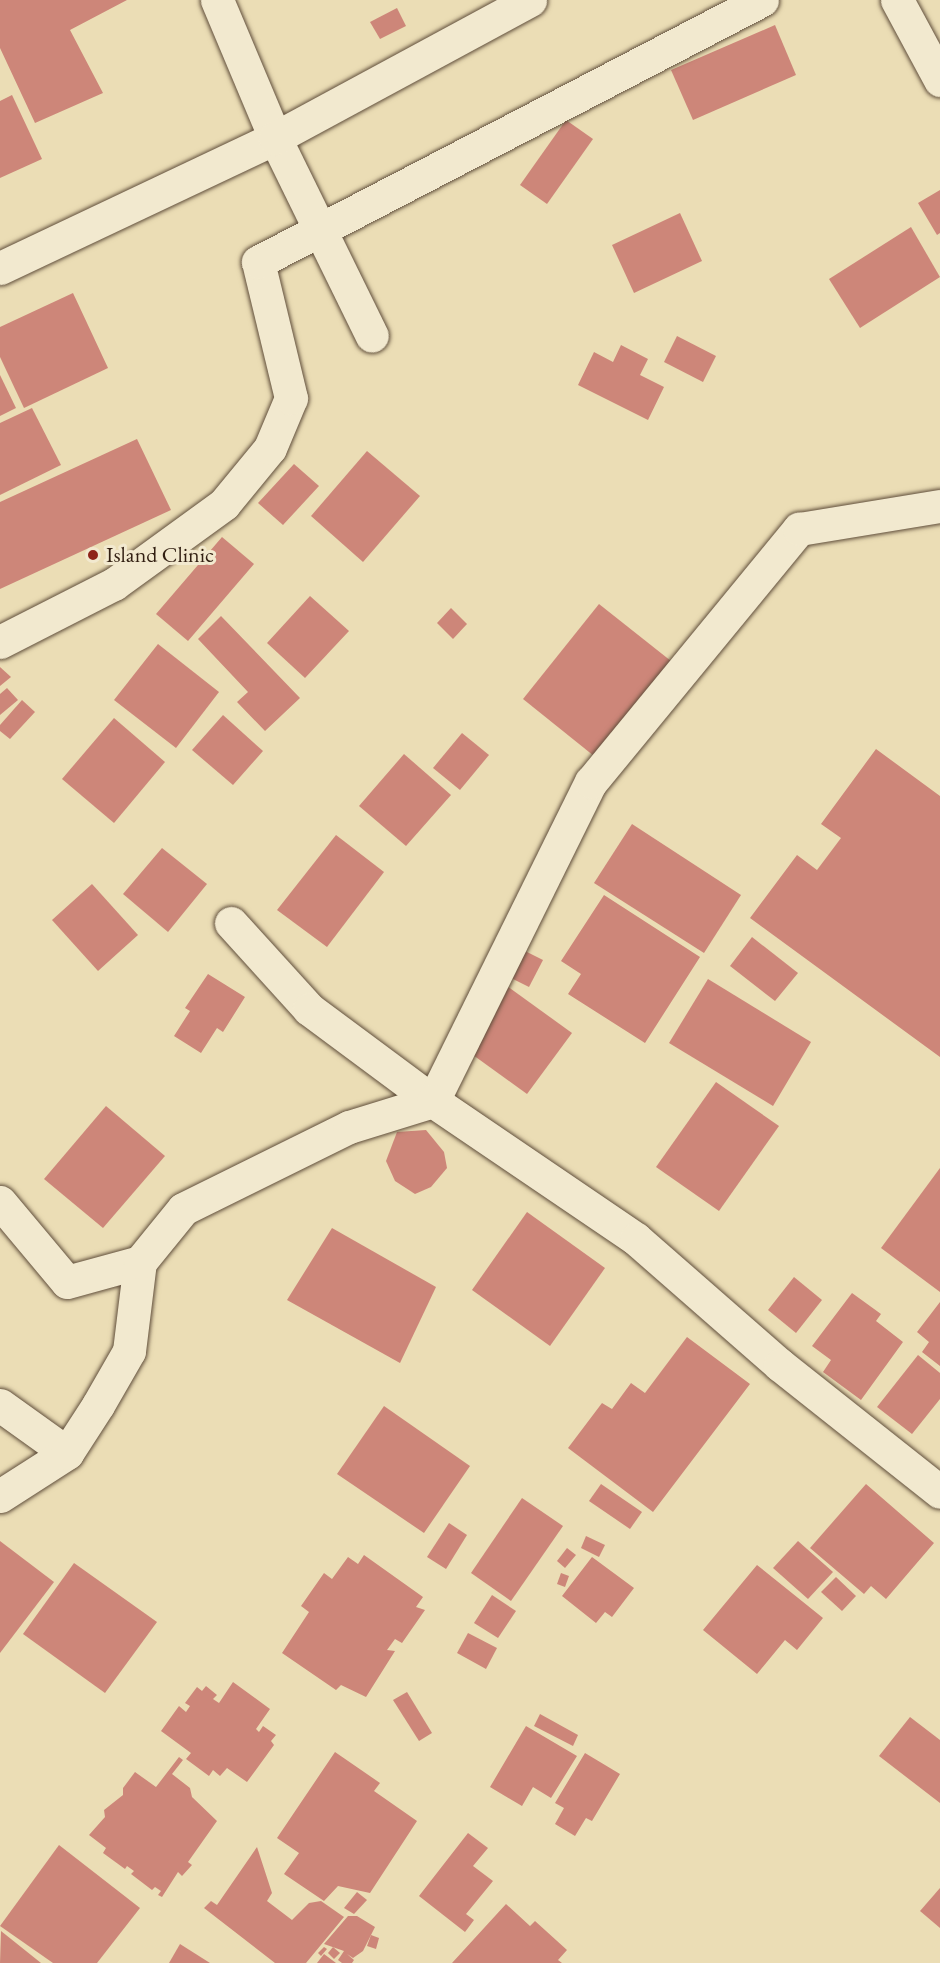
<!DOCTYPE html>
<html>
<head>
<meta charset="utf-8">
<style>
  body { margin:0 }
  #map { position:relative; width:940px; height:1963px; overflow:hidden; background:#ebddb5; font-family:"EB Garamond",serif }
  div>[style] { position:absolute }
  [style*='--x'] { left:calc(var(--x)*1px); top:calc(var(--y)*1px); width:calc(var(--w)*1px); rotate:calc(var(--a)*1deg) }
  .building>* { inset:0; background:#cd8679 }
  .roads { filter:drop-shadow(0 0 2px #604e3b) drop-shadow(0 0 2px #604e3b) }
  .minor>* { height:33px; margin:-16.5px; padding:0 16.5px; transform-origin:16.5px; border-radius:16.5px; background:#f2e9cf }
  .dots>* { width:16px; height:16px; translate:-50% -50%; box-sizing:border-box; border:3px solid #f2e9cf; border-radius:50% }
  span { translate:-50% -50%; white-space:nowrap; text-align:center; line-height:1.15; -webkit-text-stroke:6px #f2e9cf; paint-order:stroke }
  .poi-label { font-size:22px; color:#321f12 }
  .left { translate:0 -50%; text-align:left }
</style>
</head>
<body>
<div id="map">
  <div class="building">
    <i style="clip-path:polygon(0 0,127px 0,70px 30px,103px 93px,35px 123px,0 48px)"></i>
    <i style="clip-path:polygon(397px 8px,406px 26px,380px 39px,370px 22px)"></i>
    <i style="clip-path:polygon(775px 25px,796px 75px,693px 120px,671px 70px)"></i>
    <i style="clip-path:polygon(12px 95px,42px 159px,0 178px,0 101px)"></i>
    <i style="clip-path:polygon(566px 120px,593px 139px,547px 204px,520px 185px)"></i>
    <i style="clip-path:polygon(940px 190px,940px 233px,937px 235px,918px 203px)"></i>
    <i style="clip-path:polygon(680px 213px,702px 261px,634px 293px,612px 245px)"></i>
    <i style="clip-path:polygon(911px 227px,940px 277px,860px 328px,829px 279px)"></i>
    <i style="clip-path:polygon(73px 293px,108px 368px,24px 408px,0 357px,0 327px)"></i>
    <i style="clip-path:polygon(677px 336px,716px 356px,703px 382px,664px 362px)"></i>
    <i style="clip-path:polygon(621px 345px,648px 359px,640px 375px,664px 387px,648px 420px,578px 385px,594px 352px,613px 362px)"></i>
    <i style="clip-path:polygon(0 375px,16px 408px,0 416px)"></i>
    <i style="clip-path:polygon(32px 408px,61px 465px,0 495px,0 423px)"></i>
    <i style="clip-path:polygon(137px 439px,171px 510px,0 589px,0 502px)"></i>
    <i style="clip-path:polygon(367px 451px,420px 496px,363px 562px,311px 516px)"></i>
    <i style="clip-path:polygon(294px 464px,319px 486px,283px 525px,258px 503px)"></i>
    <i style="clip-path:polygon(222px 537px,254px 564px,188px 641px,156px 614px)"></i>
    <i style="clip-path:polygon(310px 596px,349px 631px,305px 678px,267px 643px)"></i>
    <i style="clip-path:polygon(599px 604px,671px 661px,594px 756px,523px 699px)"></i>
    <i style="clip-path:polygon(451px 608px,467px 624px,453px 639px,437px 623px)"></i>
    <i style="clip-path:polygon(221px 616px,300px 698px,265px 731px,237px 702px,248px 692px,198px 639px)"></i>
    <i style="clip-path:polygon(158px 644px,219px 692px,176px 748px,114px 700px)"></i>
    <i style="clip-path:polygon(0 667px,11px 677px,0 686px)"></i>
    <i style="clip-path:polygon(7px 688px,18px 700px,0 715px,0 694px)"></i>
    <i style="clip-path:polygon(22px 700px,35px 712px,10px 739px,0 731px,0 725px)"></i>
    <i style="clip-path:polygon(223px 715px,263px 751px,233px 785px,192px 750px)"></i>
    <i style="clip-path:polygon(114px 718px,165px 762px,114px 823px,62px 779px)"></i>
    <i style="clip-path:polygon(462px 733px,489px 755px,460px 790px,433px 768px)"></i>
    <i style="clip-path:polygon(876px 749px,940px 796px,940px 1057px,750px 918px,797px 855px,817px 870px,841px 838px,821px 824px)"></i>
    <i style="clip-path:polygon(404px 754px,451px 795px,406px 846px,359px 806px)"></i>
    <i style="clip-path:polygon(632px 824px,741px 895px,704px 953px,594px 883px)"></i>
    <i style="clip-path:polygon(336px 835px,384px 872px,327px 947px,277px 910px)"></i>
    <i style="clip-path:polygon(162px 848px,207px 884px,168px 932px,123px 894px)"></i>
    <i style="clip-path:polygon(92px 884px,138px 935px,98px 971px,52px 920px)"></i>
    <i style="clip-path:polygon(604px 895px,700px 957px,645px 1043px,568px 994px,581px 974px,561px 961px)"></i>
    <i style="clip-path:polygon(752px 937px,798px 973px,775px 1001px,730px 966px)"></i>
    <i style="clip-path:polygon(525px 951px,543px 960px,529px 987px,511px 978px)"></i>
    <i style="clip-path:polygon(208px 974px,245px 997px,223px 1032px,217px 1028px,201px 1053px,174px 1036px,190px 1011px,185px 1008px)"></i>
    <i style="clip-path:polygon(708px 979px,811px 1042px,773px 1106px,669px 1043px)"></i>
    <i style="clip-path:polygon(500px 981px,572px 1033px,527px 1094px,455px 1042px)"></i>
    <i style="clip-path:polygon(716px 1082px,779px 1126px,719px 1211px,656px 1167px)"></i>
    <i style="clip-path:polygon(106px 1106px,165px 1156px,103px 1228px,44px 1179px)"></i>
    <i style="clip-path:polygon(426px 1130px,444px 1152px,447px 1168px,431px 1187px,415px 1194px,395px 1181px,386px 1161px,397px 1132px)"></i>
    <i style="clip-path:polygon(940px 1168px,940px 1292px,881px 1248px)"></i>
    <i style="clip-path:polygon(527px 1212px,605px 1268px,550px 1346px,472px 1290px)"></i>
    <i style="clip-path:polygon(332px 1228px,436px 1287px,400px 1363px,287px 1300px)"></i>
    <i style="clip-path:polygon(794px 1277px,822px 1300px,796px 1333px,768px 1310px)"></i>
    <i style="clip-path:polygon(852px 1293px,881px 1314px,876px 1321px,903px 1342px,861px 1400px,823px 1372px,831px 1360px,812px 1346px)"></i>
    <i style="clip-path:polygon(940px 1302px,940px 1366px,922px 1352px,929px 1342px,917px 1332px)"></i>
    <i style="clip-path:polygon(687px 1337px,750px 1384px,653px 1512px,568px 1448px,602px 1403px,612px 1409px,631px 1383px,645px 1393px)"></i>
    <i style="clip-path:polygon(918px 1355px,940px 1373px,940px 1399px,912px 1434px,877px 1407px)"></i>
    <i style="clip-path:polygon(384px 1406px,470px 1466px,424px 1533px,337px 1474px)"></i>
    <i style="clip-path:polygon(601px 1484px,642px 1512px,630px 1529px,589px 1501px)"></i>
    <i style="clip-path:polygon(866px 1484px,934px 1543px,886px 1599px,871px 1586px,864px 1594px,810px 1548px)"></i>
    <i style="clip-path:polygon(522px 1498px,563px 1526px,511px 1601px,471px 1573px)"></i>
    <i style="clip-path:polygon(449px 1523px,467px 1535px,446px 1569px,427px 1557px)"></i>
    <i style="clip-path:polygon(586px 1536px,605px 1545px,599px 1557px,581px 1548px)"></i>
    <i style="clip-path:polygon(0 1541px,54px 1582px,0 1653px)"></i>
    <i style="clip-path:polygon(798px 1541px,833px 1572px,808px 1599px,773px 1568px)"></i>
    <i style="clip-path:polygon(567px 1548px,576px 1555px,565px 1568px,557px 1561px)"></i>
    <i style="clip-path:polygon(364px 1555px,423px 1597px,416px 1607px,425px 1610px,402px 1643px,395px 1639px,387px 1650px,395px 1651px,366px 1697px,341px 1685px,336px 1690px,282px 1653px,309px 1612px,301px 1606px,324px 1573px,332px 1579px,348px 1557px,358px 1564px)"></i>
    <i style="clip-path:polygon(592px 1557px,634px 1588px,612px 1617px,605px 1612px,596px 1623px,562px 1596px)"></i>
    <i style="clip-path:polygon(74px 1563px,157px 1622px,105px 1693px,23px 1634px)"></i>
    <i style="clip-path:polygon(757px 1565px,823px 1618px,797px 1650px,785px 1640px,757px 1674px,703px 1630px)"></i>
    <i style="clip-path:polygon(561px 1573px,569px 1576px,565px 1587px,557px 1584px)"></i>
    <i style="clip-path:polygon(836px 1577px,856px 1596px,842px 1611px,821px 1592px)"></i>
    <i style="clip-path:polygon(492px 1595px,516px 1611px,498px 1638px,474px 1623px)"></i>
    <i style="clip-path:polygon(468px 1633px,497px 1648px,486px 1669px,457px 1653px)"></i>
    <i style="clip-path:polygon(233px 1682px,270px 1709px,256px 1729px,259px 1732px,263px 1726px,276px 1735px,271px 1741px,274px 1745px,247px 1782px,227px 1768px,220px 1776px,213px 1770px,209px 1776px,186px 1759px,191px 1753px,161px 1731px,179px 1706px,186px 1712px,190px 1706px,185px 1703px,197px 1687px,202px 1691px,206px 1686px,217px 1695px,213px 1699px,219px 1703px)"></i>
    <i style="clip-path:polygon(407px 1692px,432px 1733px,419px 1741px,393px 1700px)"></i>
    <i style="clip-path:polygon(540px 1714px,578px 1735px,573px 1746px,534px 1726px)"></i>
    <i style="clip-path:polygon(910px 1717px,940px 1740px,940px 1803px,879px 1756px)"></i>
    <i style="clip-path:polygon(526px 1726px,577px 1756px,551px 1798px,533px 1787px,522px 1806px,490px 1787px)"></i>
    <i style="clip-path:polygon(335px 1752px,380px 1783px,374px 1791px,417px 1821px,370px 1893px,338px 1886px,324px 1901px,284px 1874px,299px 1853px,277px 1838px)"></i>
    <i style="clip-path:polygon(585px 1753px,620px 1774px,592px 1821px,586px 1818px,575px 1836px,555px 1824px,564px 1808px,555px 1803px)"></i>
    <i style="clip-path:polygon(179px 1757px,183px 1760px,172px 1774px,190px 1788px,192px 1797px,217px 1821px,188px 1862px,192px 1865px,182px 1876px,178px 1872px,162px 1897px,158px 1895px,161px 1891px,155px 1887px,152px 1890px,131px 1874px,134px 1871px,127px 1866px,125px 1869px,103px 1853px,106px 1848px,89px 1835px,105px 1817px,104px 1810px,123px 1795px,123px 1788px,135px 1772px,156px 1787px)"></i>
    <i style="clip-path:polygon(468px 1833px,488px 1848px,473px 1866px,493px 1881px,466px 1914px,474px 1920px,465px 1932px,419px 1896px)"></i>
    <i style="clip-path:polygon(59px 1845px,140px 1908px,97px 1963px,53px 1963px,0 1926px)"></i>
    <i style="clip-path:polygon(257px 1847px,272px 1893px,267px 1901px,292px 1920px,309px 1903px,321px 1901px,344px 1917px,306px 1963px,275px 1963px,204px 1908px,211px 1901px,217px 1905px)"></i>
    <i style="clip-path:polygon(940px 1888px,940px 1928px,920px 1911px)"></i>
    <i style="clip-path:polygon(357px 1892px,367px 1900px,354px 1914px,344px 1908px)"></i>
    <i style="clip-path:polygon(506px 1904px,530px 1926px,535px 1921px,567px 1950px,558px 1960px,562px 1963px,452px 1963px)"></i>
    <i style="clip-path:polygon(348px 1916px,357px 1916px,375px 1927px,363px 1951px,353px 1958px,347px 1954px,354px 1960px,352px 1963px,342px 1963px,338px 1960px,344px 1951px,324px 1944px)"></i>
    <i style="clip-path:polygon(1px 1931px,41px 1963px,0 1963px)"></i>
    <i style="clip-path:polygon(371px 1935px,379px 1938px,376px 1949px,367px 1946px)"></i>
    <i style="clip-path:polygon(180px 1944px,210px 1963px,169px 1963px)"></i>
    <i style="clip-path:polygon(324px 1947px,327px 1949px,321px 1956px,318px 1953px)"></i>
    <i style="clip-path:polygon(333px 1947px,340px 1953px,334px 1959px,328px 1953px)"></i>
    <i style="clip-path:polygon(324px 1954px,336px 1963px,317px 1963px)"></i>
  </div>
  <div class="roads">
    <div class="minor">
      <i style="--x:217;--y:0;--w:150;--a:67.2"></i>
      <i style="--x:275;--y:138;--w:220;--a:63.9"></i>
      <i style="--x:897;--y:0;--w:91;--a:61.7"></i>
      <i style="--x:0;--y:268;--w:304;--a:-25.3"></i>
      <i style="--x:275;--y:138;--w:290;--a:-28.4"></i>
      <i style="--x:0;--y:642;--w:128;--a:-27"></i>
      <i style="--x:114;--y:584;--w:136;--a:-36"></i>
      <i style="--x:224;--y:504;--w:72;--a:-50.6"></i>
      <i style="--x:270;--y:448;--w:54;--a:-67.2"></i>
      <i style="--x:291;--y:398;--w:140;--a:-103.6"></i>
      <i style="--x:258;--y:262;--w:568;--a:-27.47"></i>
      <i style="--x:231;--y:923;--w:116;--a:47.8"></i>
      <i style="--x:309;--y:1009;--w:154;--a:36.6"></i>
      <i style="--x:433;--y:1101;--w:356;--a:-63.7"></i>
      <i style="--x:591;--y:782;--w:328;--a:-50.6"></i>
      <i style="--x:799;--y:529;--w:143;--a:-9.3"></i>
      <i style="--x:0;--y:1202;--w:104;--a:50.1"></i>
      <i style="--x:67;--y:1282;--w:76;--a:-15.3"></i>
      <i style="--x:0;--y:1405;--w:82;--a:35.6"></i>
      <i style="--x:0;--y:1496;--w:80;--a:-32.7"></i>
      <i style="--x:67;--y:1453;--w:57;--a:-57.1"></i>
      <i style="--x:98;--y:1405;--w:62;--a:-60.1"></i>
      <i style="--x:129;--y:1351;--w:90;--a:-83"></i>
      <i style="--x:140;--y:1262;--w:68;--a:-50.9"></i>
      <i style="--x:183;--y:1209;--w:185;--a:-26.3"></i>
      <i style="--x:349;--y:1127;--w:88;--a:-17.2"></i>
      <i style="--x:433;--y:1101;--w:245;--a:34.2"></i>
      <i style="--x:636;--y:1239;--w:191;--a:41.2"></i>
      <i style="--x:780;--y:1365;--w:204;--a:38.4"></i>
    </div>
  </div>
  <div class="dots">
    <i style="left:93px;top:555px;background:#8f2418"></i>
  </div>
  <div class="poi-label">
    <span class="left" style="left:106px;top:555px">Island Clinic</span>
  </div>
</div>
</body>
</html>
